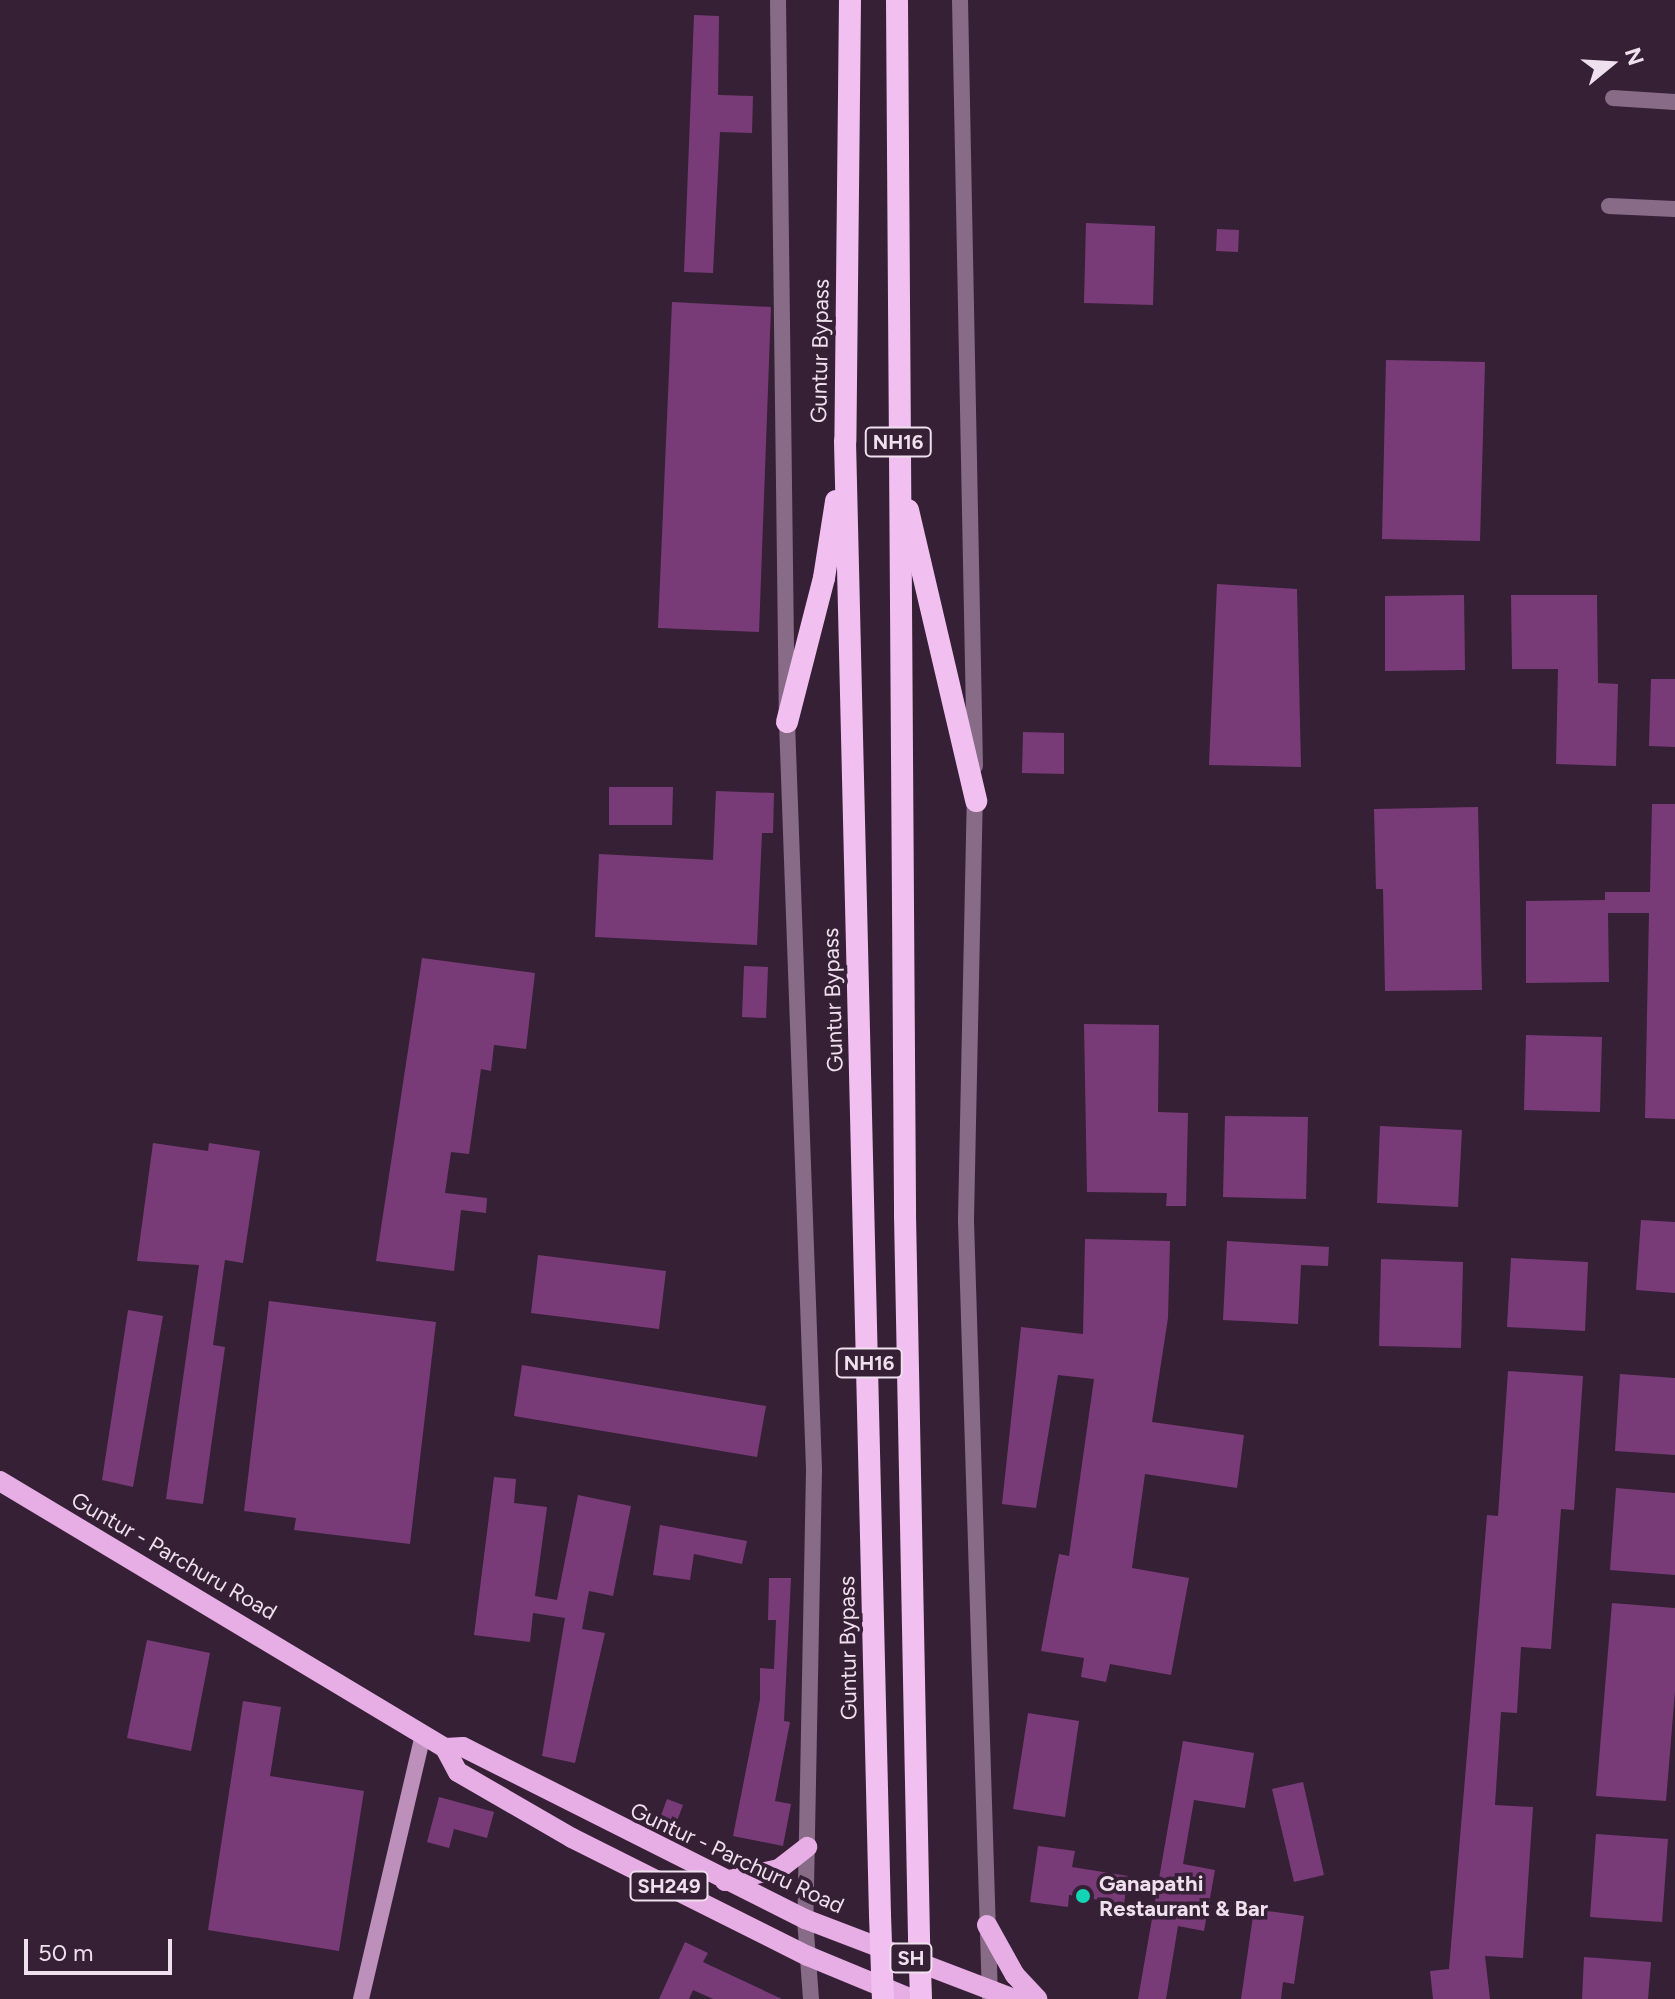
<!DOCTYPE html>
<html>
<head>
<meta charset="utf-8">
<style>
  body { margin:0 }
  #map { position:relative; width:1675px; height:1999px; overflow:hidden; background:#362036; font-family:Figtree,sans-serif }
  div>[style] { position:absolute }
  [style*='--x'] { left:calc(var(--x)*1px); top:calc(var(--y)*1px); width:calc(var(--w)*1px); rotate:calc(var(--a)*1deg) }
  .building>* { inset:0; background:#783b77 }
  .minor>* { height:16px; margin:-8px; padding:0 8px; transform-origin:8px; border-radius:8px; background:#886b86 }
  .tertiary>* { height:16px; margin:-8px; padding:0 8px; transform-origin:8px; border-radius:8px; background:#886b86 }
  .secondary>* { height:16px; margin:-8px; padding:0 8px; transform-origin:8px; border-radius:8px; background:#bd90bb }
  .primary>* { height:20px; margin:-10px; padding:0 10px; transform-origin:10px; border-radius:10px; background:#e7ade5 }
  .trunk>* { height:22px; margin:-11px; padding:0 11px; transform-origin:11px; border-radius:11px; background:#f2c0f0 }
  .trunk-bridge>* { height:22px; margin:-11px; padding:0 11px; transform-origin:11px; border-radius:11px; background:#f2c0f0 }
  .dots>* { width:22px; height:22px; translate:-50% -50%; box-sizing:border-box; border:4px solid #362036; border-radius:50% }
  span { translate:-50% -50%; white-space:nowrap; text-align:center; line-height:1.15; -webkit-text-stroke:7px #362036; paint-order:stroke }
  .shield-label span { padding:2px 6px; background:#362036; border:2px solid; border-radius:6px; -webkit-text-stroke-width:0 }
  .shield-label { font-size:20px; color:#efe0ee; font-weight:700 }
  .street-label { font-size:22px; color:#efe0ee }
  .poi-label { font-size:22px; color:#efe0ee; font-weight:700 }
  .left { translate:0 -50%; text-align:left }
  .north { position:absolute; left:1571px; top:24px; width:80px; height:80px; -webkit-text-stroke:6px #362036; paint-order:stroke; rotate:72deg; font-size:22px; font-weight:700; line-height:32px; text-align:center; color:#efe0ee }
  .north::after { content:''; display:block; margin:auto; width:28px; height:36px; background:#efe0ee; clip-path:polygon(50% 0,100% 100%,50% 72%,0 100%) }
  .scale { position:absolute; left:24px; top:1939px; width:148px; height:36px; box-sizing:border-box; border:4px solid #efe0ee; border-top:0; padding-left:10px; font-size:24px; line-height:28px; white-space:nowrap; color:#efe0ee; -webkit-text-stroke:6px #362036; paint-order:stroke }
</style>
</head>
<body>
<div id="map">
  <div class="building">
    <i style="clip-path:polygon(694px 15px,719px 16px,718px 95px,753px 96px,752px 133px,720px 132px,713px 273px,684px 272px)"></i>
    <i style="clip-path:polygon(1086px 223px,1155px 226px,1153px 305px,1084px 303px)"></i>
    <i style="clip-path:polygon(1217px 229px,1239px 230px,1238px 252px,1216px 251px)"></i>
    <i style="clip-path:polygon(672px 302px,771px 307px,759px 632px,658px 628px)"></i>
    <i style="clip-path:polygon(1386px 360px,1485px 362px,1480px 541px,1382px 539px)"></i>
    <i style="clip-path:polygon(1217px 584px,1297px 589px,1301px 767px,1209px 765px)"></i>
    <i style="clip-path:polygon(1464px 595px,1465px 670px,1385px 671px,1385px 596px)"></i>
    <i style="clip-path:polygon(1511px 595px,1597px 595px,1598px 683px,1618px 684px,1616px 766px,1556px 764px,1558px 669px,1512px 669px)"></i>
    <i style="clip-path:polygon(1651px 679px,1675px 679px,1675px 747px,1649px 746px)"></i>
    <i style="clip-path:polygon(1023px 732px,1064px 733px,1064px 774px,1022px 773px)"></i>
    <i style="clip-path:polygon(609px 787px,673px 787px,672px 825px,609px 825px)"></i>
    <i style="clip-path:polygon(716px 791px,774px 793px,773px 833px,762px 833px,757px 945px,595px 937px,599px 854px,713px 860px)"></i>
    <i style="clip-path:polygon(1652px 804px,1675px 804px,1675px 1119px,1645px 1118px,1649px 913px,1608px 913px,1609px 982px,1526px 983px,1526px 901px,1605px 900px,1605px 892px,1650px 892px)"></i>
    <i style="clip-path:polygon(1478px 807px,1482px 990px,1385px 991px,1383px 889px,1376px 889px,1374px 809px)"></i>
    <i style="clip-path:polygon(422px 958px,535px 973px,526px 1049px,494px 1045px,491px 1071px,481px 1069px,469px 1154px,451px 1152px,445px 1193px,487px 1198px,486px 1213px,461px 1210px,454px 1271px,376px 1261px)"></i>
    <i style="clip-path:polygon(744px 966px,768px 967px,766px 1018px,742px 1017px)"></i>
    <i style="clip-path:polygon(1084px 1024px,1159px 1025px,1158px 1112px,1188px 1113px,1186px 1206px,1166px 1206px,1167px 1193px,1087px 1192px)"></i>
    <i style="clip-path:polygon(1526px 1035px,1602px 1037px,1600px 1112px,1524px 1110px)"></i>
    <i style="clip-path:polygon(1225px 1116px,1308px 1117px,1306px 1199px,1223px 1197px)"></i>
    <i style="clip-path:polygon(1380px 1126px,1462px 1130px,1458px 1207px,1377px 1203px)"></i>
    <i style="clip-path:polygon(153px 1143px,208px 1151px,209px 1143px,260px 1151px,243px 1263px,225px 1260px,213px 1345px,225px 1347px,203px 1504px,166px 1499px,199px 1265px,137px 1261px)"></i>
    <i style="clip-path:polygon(1641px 1220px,1675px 1222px,1675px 1293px,1636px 1290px)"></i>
    <i style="clip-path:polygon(1085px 1239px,1170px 1241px,1168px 1318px,1152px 1422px,1244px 1435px,1237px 1488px,1145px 1474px,1132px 1568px,1189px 1578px,1171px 1675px,1110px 1664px,1106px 1682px,1081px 1677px,1084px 1658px,1041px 1651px,1059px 1554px,1069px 1556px,1094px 1379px,1058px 1375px,1036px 1508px,1002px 1504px,1021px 1327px,1083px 1334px)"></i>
    <i style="clip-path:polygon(1227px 1241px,1329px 1247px,1328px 1266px,1301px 1265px,1298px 1324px,1223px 1320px)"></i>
    <i style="clip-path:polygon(538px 1255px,666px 1271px,659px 1329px,531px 1313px)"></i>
    <i style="clip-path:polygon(1511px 1258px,1588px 1262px,1585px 1331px,1507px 1327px)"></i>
    <i style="clip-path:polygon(1381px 1259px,1463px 1262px,1461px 1348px,1379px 1346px)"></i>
    <i style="clip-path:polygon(269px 1301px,436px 1322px,410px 1544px,294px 1530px,296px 1518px,244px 1511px)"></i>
    <i style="clip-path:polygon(128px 1310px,163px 1316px,133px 1487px,102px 1480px)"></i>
    <i style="clip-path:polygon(522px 1365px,766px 1406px,757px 1457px,514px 1416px)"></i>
    <i style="clip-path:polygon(1508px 1371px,1583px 1376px,1574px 1510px,1561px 1509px,1551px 1649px,1521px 1647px,1517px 1713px,1501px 1712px,1495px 1805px,1533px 1807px,1523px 1958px,1485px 1956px,1490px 1999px,1433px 1999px,1430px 1971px,1449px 1969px,1487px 1515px,1498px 1516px)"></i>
    <i style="clip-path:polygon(1620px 1374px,1675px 1378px,1675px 1455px,1615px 1451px)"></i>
    <i style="clip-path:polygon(494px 1477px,516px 1479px,514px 1503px,547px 1507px,535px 1596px,557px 1600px,578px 1495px,631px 1506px,613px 1596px,589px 1591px,582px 1629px,605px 1633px,575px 1763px,542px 1756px,565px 1618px,533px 1613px,530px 1642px,474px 1635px)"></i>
    <i style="clip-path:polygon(1616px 1488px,1675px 1493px,1675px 1575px,1610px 1570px)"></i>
    <i style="clip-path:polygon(660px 1525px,747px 1541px,742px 1564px,694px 1554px,690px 1580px,653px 1575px)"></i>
    <i style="clip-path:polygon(769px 1578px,791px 1578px,784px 1721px,790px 1722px,775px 1801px,791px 1804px,783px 1846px,733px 1836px,760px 1699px,760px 1668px,774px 1669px,776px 1620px,768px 1620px)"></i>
    <i style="clip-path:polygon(1612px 1603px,1675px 1608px,1675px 1691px,1666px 1801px,1596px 1796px)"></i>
    <i style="clip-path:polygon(147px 1640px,210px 1653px,191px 1751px,127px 1738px)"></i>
    <i style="clip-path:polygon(243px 1701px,281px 1707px,270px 1776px,364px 1791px,339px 1951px,208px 1930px)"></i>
    <i style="clip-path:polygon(1028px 1713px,1079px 1721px,1065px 1817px,1013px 1809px)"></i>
    <i style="clip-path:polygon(1183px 1741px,1254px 1753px,1245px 1808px,1194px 1800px,1183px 1864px,1215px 1870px,1204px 1931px,1178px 1926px,1166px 1999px,1138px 1999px)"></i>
    <i style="clip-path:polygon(1303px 1782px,1324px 1875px,1294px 1882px,1272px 1789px)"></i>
    <i style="clip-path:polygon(439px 1797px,494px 1812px,487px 1838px,454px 1829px,449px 1848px,427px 1842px)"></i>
    <i style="clip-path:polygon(667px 1799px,683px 1805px,671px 1837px,656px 1829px)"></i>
    <i style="clip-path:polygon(1596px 1834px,1668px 1839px,1662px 1922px,1590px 1917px)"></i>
    <i style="clip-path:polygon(1038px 1846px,1075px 1851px,1072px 1867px,1128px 1876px,1124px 1904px,1069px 1895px,1068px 1907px,1030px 1902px)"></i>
    <i style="clip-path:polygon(1254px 1909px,1304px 1916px,1294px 1984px,1283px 1982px,1281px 1999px,1241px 1999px)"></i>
    <i style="clip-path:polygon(685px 1942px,708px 1953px,703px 1962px,782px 1999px,713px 1999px,693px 1990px,689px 1999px,659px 1999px)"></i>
    <i style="clip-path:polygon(1584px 1957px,1651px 1962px,1648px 1999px,1582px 1999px)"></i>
  </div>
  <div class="minor">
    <i style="--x:1613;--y:98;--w:62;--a:3.7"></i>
    <i style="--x:1609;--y:206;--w:66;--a:2.6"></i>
  </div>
  <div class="tertiary">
    <i style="--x:778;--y:0;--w:722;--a:89.29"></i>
    <i style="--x:787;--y:722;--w:748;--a:87.93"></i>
    <i style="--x:814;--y:1470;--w:449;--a:91.1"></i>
    <i style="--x:805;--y:1919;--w:80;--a:85.7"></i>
    <i style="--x:960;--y:0;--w:766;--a:88.88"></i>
    <i style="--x:975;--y:789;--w:432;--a:91.2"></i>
    <i style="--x:966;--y:1221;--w:777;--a:88.23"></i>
  </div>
  <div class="secondary">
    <i style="--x:361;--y:1999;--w:272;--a:-76.8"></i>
  </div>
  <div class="primary">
    <i style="--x:0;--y:1481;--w:519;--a:30.96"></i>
    <i style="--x:445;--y:1748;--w:18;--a:-3"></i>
    <i style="--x:463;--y:1747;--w:383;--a:26.7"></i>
    <i style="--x:805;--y:1919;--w:225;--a:20.9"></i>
    <i style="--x:445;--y:1748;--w:27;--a:62"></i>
    <i style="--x:458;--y:1772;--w:132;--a:30.1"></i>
    <i style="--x:572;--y:1838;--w:264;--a:26.6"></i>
    <i style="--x:808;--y:1956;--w:113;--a:22.5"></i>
    <i style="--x:725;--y:1881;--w:55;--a:-12.5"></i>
    <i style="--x:779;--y:1869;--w:36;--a:-38"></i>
    <i style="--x:987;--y:1925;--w:57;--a:60.8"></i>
    <i style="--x:1015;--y:1975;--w:33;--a:47"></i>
  </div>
  <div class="trunk">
    <i style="--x:850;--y:0;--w:441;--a:90.6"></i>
    <i style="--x:845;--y:441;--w:1474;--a:88.64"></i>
    <i style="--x:897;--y:0;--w:1215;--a:89.62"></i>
    <i style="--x:905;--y:1215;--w:723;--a:88.89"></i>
    <i style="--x:908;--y:510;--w:299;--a:76.8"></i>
    <i style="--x:787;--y:722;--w:149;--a:-75.6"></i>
    <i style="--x:824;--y:578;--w:78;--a:-81.1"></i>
  </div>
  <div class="trunk-bridge">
    <i style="--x:880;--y:1915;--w:84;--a:88"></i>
    <i style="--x:919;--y:1938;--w:61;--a:88.1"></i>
  </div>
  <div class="dots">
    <i style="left:1083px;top:1896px;background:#14d5b3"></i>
  </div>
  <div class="shield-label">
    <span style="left:898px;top:442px">NH16</span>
    <span style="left:869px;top:1363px">NH16</span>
    <span style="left:669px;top:1886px">SH249</span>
    <span style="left:911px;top:1958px">SH</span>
  </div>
  <div class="street-label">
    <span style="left:820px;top:351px;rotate:-89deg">Guntur Bypass</span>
    <span style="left:833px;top:1000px;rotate:-92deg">Guntur Bypass</span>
    <span style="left:174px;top:1556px;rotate:30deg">Guntur - Parchuru Road</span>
    <span style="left:848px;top:1648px;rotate:-91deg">Guntur Bypass</span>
    <span style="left:737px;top:1858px;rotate:25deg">Guntur - Parchuru Road</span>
  </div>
  <div class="poi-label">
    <span class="left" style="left:1099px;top:1896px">Ganapathi<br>Restaurant &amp; Bar</span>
  </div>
  <div class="north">N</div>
  <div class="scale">50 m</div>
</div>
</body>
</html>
